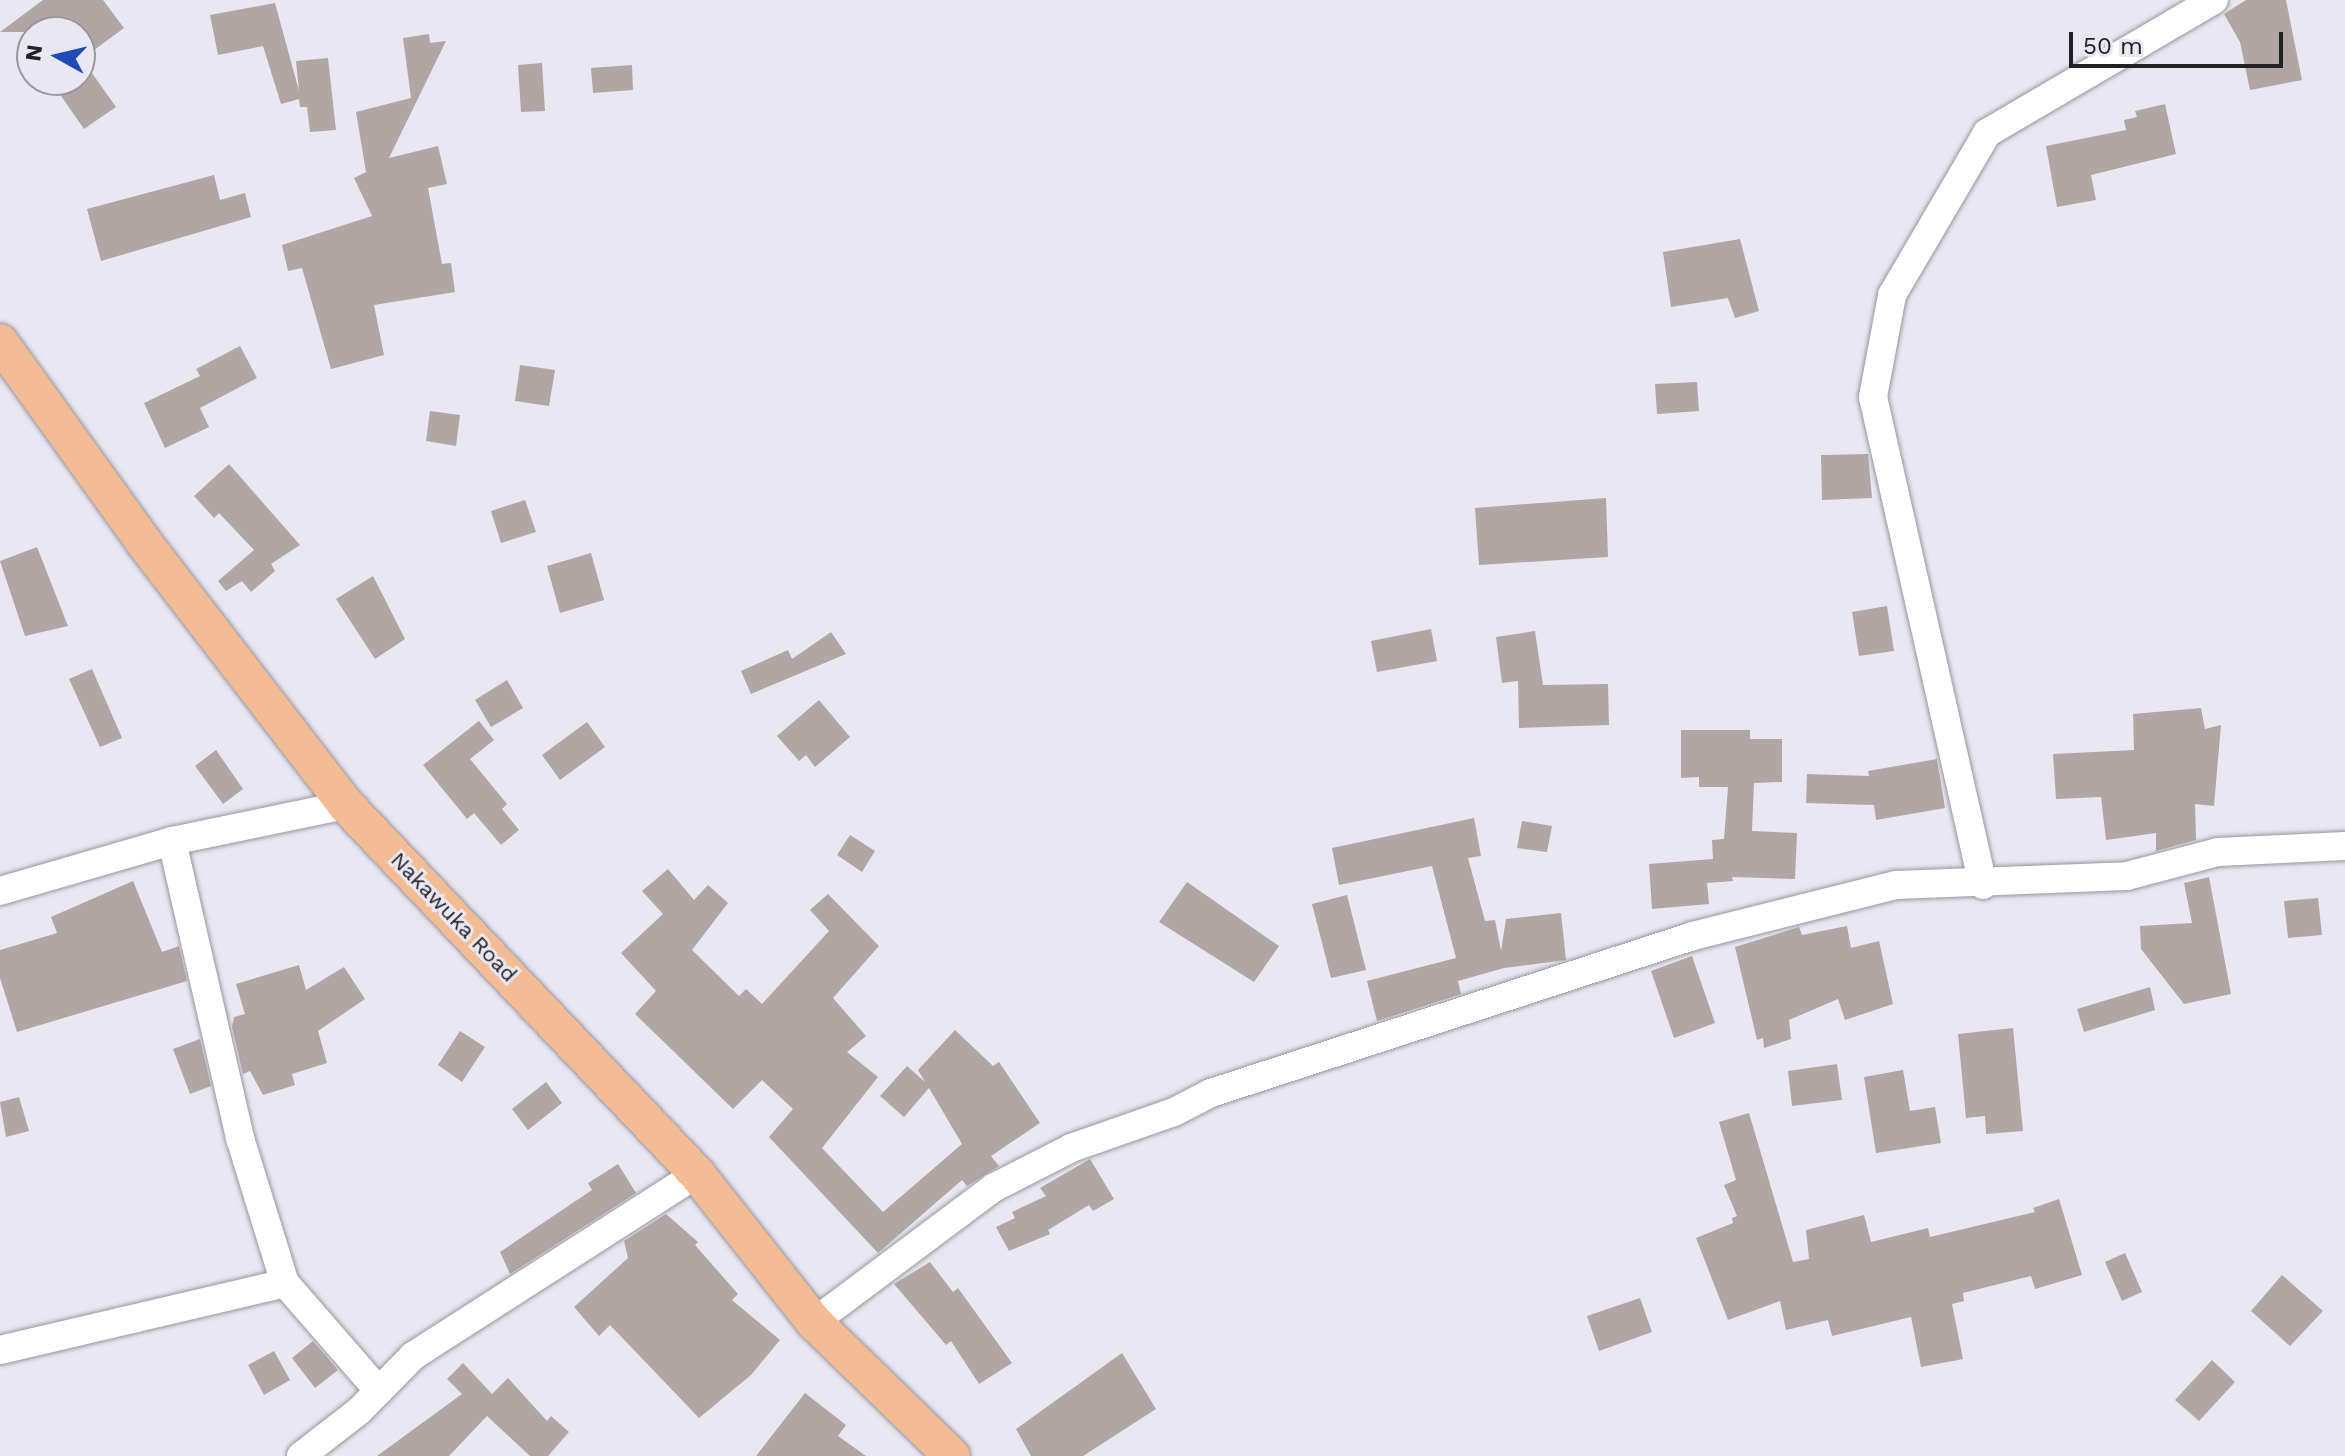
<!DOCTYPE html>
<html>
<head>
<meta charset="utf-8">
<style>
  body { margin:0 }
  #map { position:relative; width:2345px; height:1456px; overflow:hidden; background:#e9e7f1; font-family:"Work Sans",sans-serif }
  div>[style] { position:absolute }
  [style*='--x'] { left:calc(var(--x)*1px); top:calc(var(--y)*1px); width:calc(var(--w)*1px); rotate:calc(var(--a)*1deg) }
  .building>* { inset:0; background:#b2a6a4 }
  .roads { filter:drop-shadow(0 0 2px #97959f) drop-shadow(0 0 2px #97959f) }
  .minor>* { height:28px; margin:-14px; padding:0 14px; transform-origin:14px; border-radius:14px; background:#fff }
  .major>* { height:36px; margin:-18px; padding:0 18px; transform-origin:18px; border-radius:18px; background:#f4bc95 }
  span { translate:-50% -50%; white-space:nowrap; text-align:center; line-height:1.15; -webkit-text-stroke:6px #e9e7f1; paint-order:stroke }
  .street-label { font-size:22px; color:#222125 }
  .north { position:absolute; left:16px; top:16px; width:80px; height:80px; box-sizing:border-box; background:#e9e7f1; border:2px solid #99989f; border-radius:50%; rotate:278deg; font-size:22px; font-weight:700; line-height:32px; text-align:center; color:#222125 }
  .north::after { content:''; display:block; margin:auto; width:28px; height:36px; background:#1e4bb8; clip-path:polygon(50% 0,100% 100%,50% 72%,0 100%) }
  .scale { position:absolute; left:2069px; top:32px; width:214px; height:36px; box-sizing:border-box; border:4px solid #222125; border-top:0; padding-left:10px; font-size:24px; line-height:28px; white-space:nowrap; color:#222125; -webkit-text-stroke:6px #e9e7f1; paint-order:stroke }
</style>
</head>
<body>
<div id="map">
  <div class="building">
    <i style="clip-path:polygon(43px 0,103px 0,124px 28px,82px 59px,116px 107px,84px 129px,50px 80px,80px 80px,80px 32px,0 32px)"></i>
    <i style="clip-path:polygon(2246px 0,2286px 0,2302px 80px,2250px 90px,2240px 42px,2224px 14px)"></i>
    <i style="clip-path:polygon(275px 3px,299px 91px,296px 61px,328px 58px,336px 130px,310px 132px,307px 107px,300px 107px,299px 99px,281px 104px,263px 46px,218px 55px,210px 15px)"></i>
    <i style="clip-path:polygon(429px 34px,430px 43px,446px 41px,389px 158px,438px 146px,447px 184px,428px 188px,442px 264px,451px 263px,455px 292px,374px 305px,384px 355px,331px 369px,302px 268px,288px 271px,282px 245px,372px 216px,354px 178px,366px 172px,356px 112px,411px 98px,403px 38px)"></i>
    <i style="clip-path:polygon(542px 63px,545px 111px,521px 112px,518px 65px)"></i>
    <i style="clip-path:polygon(632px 65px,633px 90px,593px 93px,591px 68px)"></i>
    <i style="clip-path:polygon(2165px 104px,2176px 154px,2091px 175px,2096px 200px,2057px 207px,2046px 146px,2126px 130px,2124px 120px,2137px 117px,2135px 111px)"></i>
    <i style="clip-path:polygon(214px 175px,220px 200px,245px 193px,251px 217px,101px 261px,87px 209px)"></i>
    <i style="clip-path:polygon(1740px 239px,1759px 311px,1735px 318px,1728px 298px,1671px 307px,1663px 252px)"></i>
    <i style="clip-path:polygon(240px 346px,257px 378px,200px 408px,209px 427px,165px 448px,144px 403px,200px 376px,196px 369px)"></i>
    <i style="clip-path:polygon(520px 365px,555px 370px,549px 406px,515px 401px)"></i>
    <i style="clip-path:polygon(1697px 382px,1699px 411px,1657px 414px,1655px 384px)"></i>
    <i style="clip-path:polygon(430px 411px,460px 415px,456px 446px,426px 441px)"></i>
    <i style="clip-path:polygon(1868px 454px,1872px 498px,1822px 500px,1821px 455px)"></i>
    <i style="clip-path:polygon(229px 464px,300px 545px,271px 564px,275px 571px,251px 592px,242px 581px,226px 591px,218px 581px,254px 550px,219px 513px,214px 518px,194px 496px)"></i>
    <i style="clip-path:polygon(1606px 498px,1608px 557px,1479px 565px,1475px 508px)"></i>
    <i style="clip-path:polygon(525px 500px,536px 532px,501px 543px,491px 511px)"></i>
    <i style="clip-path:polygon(37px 547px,68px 626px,25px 636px,0 561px)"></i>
    <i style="clip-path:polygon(591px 553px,604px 600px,560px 613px,547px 566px)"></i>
    <i style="clip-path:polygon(373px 576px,405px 639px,375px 659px,336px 599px)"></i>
    <i style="clip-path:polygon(1887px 606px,1894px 651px,1859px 656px,1852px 612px)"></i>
    <i style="clip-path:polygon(1431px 629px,1437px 661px,1377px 672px,1371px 641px)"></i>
    <i style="clip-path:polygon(1535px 631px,1543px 685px,1608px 684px,1609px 725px,1519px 728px,1518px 681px,1502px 683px,1496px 637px)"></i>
    <i style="clip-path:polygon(831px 632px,846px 654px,751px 694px,741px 671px,788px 650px,792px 659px)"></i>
    <i style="clip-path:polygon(92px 669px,122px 738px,100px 747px,69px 679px)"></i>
    <i style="clip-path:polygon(507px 680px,523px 708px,491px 727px,475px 700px)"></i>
    <i style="clip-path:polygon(819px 700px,850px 737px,815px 767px,806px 755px,799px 761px,777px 736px)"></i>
    <i style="clip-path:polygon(2201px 708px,2205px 729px,2221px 725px,2214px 806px,2195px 804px,2196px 840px,2156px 851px,2156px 833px,2106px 840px,2101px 797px,2056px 799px,2053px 754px,2134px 750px,2133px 714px)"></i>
    <i style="clip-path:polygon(479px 721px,494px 740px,470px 759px,507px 804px,502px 809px,519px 830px,501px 845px,474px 813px,467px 819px,423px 765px)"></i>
    <i style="clip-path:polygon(587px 722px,605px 747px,560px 780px,542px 755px)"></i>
    <i style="clip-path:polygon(1681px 730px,1750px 730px,1750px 739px,1782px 739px,1782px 782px,1754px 783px,1752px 831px,1797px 833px,1795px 879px,1732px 877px,1733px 881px,1707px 883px,1709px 904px,1652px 909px,1649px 864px,1713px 859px,1712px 840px,1724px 839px,1728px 787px,1699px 787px,1699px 777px,1681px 778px)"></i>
    <i style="clip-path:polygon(216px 750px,243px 789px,223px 804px,195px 766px)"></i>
    <i style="clip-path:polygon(1937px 759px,1945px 808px,1876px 820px,1874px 805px,1806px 803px,1807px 774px,1869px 776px,1868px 771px)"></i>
    <i style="clip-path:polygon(1474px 818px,1481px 856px,1468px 858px,1485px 921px,1495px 920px,1501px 951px,1506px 919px,1561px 913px,1566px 960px,1504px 968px,1458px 981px,1461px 994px,1377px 1021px,1367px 981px,1456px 958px,1432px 866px,1339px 885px,1332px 848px)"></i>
    <i style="clip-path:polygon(1522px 821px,1552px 826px,1547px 852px,1517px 848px)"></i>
    <i style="clip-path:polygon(850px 835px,875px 851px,862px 872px,837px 855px)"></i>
    <i style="clip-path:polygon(668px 869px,694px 900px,708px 885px,728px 903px,692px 950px,739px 996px,746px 989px,762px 1004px,829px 931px,810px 910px,828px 894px,879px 946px,833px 998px,866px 1036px,847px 1052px,878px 1077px,822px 1148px,883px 1212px,962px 1144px,929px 1088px,904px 1117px,880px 1096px,907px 1066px,925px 1082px,918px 1070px,955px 1030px,993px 1066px,999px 1062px,1040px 1123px,991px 1156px,999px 1166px,967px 1186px,962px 1180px,878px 1253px,769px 1137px,793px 1109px,762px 1080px,733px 1109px,635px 1014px,656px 991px,621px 953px,663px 914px,642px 891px)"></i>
    <i style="clip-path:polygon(2209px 877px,2231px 994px,2184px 1004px,2141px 949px,2140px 926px,2192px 923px,2184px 883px)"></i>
    <i style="clip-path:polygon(133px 881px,162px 952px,179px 946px,187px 981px,17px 1032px,0 978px,0 950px,57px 933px,51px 917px)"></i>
    <i style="clip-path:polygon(1187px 882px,1279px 946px,1254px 982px,1159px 922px)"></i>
    <i style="clip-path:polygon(1347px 895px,1366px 970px,1331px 978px,1312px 904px)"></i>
    <i style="clip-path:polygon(2318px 898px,2322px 935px,2288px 938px,2284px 901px)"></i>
    <i style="clip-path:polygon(1847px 926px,1851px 948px,1879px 941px,1893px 1004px,1845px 1020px,1838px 999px,1789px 1020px,1791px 1039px,1764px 1048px,1763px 1038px,1757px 1040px,1735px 947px,1799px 927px,1802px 935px)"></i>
    <i style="clip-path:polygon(1692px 956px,1715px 1023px,1674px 1038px,1651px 971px)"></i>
    <i style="clip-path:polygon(299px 965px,306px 990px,344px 967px,365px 999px,318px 1031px,327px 1063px,292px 1074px,295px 1085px,263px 1095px,250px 1071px,243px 1074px,232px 1027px,234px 1017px,245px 1014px,236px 984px)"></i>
    <i style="clip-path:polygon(2150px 987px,2155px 1010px,2084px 1032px,2077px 1009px)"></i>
    <i style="clip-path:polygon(2013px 1028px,2023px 1131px,1986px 1134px,1985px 1116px,1966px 1118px,1958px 1034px)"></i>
    <i style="clip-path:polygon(460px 1031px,485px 1047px,462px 1082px,438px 1065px)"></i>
    <i style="clip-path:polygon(200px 1039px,211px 1086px,190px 1094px,173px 1049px)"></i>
    <i style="clip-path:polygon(1837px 1064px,1842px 1100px,1792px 1106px,1788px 1071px)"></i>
    <i style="clip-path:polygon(1903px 1070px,1910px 1111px,1935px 1107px,1941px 1143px,1876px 1153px,1864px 1077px)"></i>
    <i style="clip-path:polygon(546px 1082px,562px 1103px,528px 1130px,512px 1109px)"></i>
    <i style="clip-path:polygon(19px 1097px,29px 1131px,6px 1137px,0 1102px)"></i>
    <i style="clip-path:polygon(1749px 1113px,1793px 1262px,1809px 1259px,1806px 1230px,1864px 1215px,1871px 1242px,1928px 1228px,1930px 1237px,2035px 1212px,2033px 1208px,2059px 1199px,2082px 1275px,2035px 1289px,2031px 1276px,1963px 1293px,1964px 1301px,1952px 1304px,1963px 1359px,1921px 1367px,1911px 1317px,1832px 1336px,1828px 1320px,1786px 1330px,1780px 1301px,1728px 1320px,1696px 1238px,1733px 1223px,1732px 1218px,1737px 1216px,1724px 1185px,1736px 1180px,1719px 1122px)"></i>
    <i style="clip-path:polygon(1090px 1159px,1114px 1199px,1093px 1211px,1089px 1205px,1048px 1230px,1050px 1234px,1009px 1251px,996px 1227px,1015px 1218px,1012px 1212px,1046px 1196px,1040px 1188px)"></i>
    <i style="clip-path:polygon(618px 1164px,636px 1193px,510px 1274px,500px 1252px,592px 1190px,588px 1183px)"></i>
    <i style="clip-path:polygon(666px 1214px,698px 1242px,695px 1245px,738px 1294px,732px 1300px,780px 1340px,751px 1375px,699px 1418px,610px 1325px,599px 1336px,574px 1307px,628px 1258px,624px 1241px)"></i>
    <i style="clip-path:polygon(2125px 1253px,2142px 1292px,2122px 1301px,2105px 1262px)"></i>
    <i style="clip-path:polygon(930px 1262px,953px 1292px,958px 1288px,1012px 1363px,979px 1384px,951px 1341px,946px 1345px,894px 1284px)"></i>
    <i style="clip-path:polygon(2282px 1275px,2323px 1311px,2290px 1346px,2251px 1311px)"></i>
    <i style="clip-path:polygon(1640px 1298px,1652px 1332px,1599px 1351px,1587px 1316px)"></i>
    <i style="clip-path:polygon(313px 1341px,338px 1370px,315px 1388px,292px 1358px)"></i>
    <i style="clip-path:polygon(274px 1351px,290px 1380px,264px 1395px,248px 1365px)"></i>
    <i style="clip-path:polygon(1122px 1353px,1156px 1409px,1083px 1456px,1031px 1456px,1016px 1429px)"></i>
    <i style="clip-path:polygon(2212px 1360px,2235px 1382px,2199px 1421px,2175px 1400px)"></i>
    <i style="clip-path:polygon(463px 1363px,492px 1394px,508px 1378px,547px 1421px,551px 1416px,569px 1432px,548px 1456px,530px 1456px,487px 1416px,449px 1456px,377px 1456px,462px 1394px,447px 1379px)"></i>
    <i style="clip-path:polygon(805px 1393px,846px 1425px,838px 1436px,866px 1456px,756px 1456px)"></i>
  </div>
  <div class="roads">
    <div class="minor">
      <i style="--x:172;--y:841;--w:305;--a:77.1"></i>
      <i style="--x:240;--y:1138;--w:152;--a:72.8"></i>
      <i style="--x:285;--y:1283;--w:143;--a:49"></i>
      <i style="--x:1983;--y:885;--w:500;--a:-102.7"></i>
      <i style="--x:1873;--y:397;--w:104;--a:-79.4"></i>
      <i style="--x:1892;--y:295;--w:188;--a:-59.6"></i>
      <i style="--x:1987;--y:133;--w:263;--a:-30.4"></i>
      <i style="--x:0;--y:891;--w:179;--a:-16.2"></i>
      <i style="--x:172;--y:841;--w:178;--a:-11.7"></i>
      <i style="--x:814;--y:1322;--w:224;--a:-36.8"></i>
      <i style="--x:993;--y:1188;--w:88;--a:-27.1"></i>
      <i style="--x:1071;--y:1148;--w:109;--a:-19.3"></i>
      <i style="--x:1174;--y:1112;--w:42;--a:-27.2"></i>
      <i style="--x:1211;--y:1093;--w:507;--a:-18.04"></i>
      <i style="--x:1693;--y:936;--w:209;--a:-14.1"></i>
      <i style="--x:1896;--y:885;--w:231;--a:-2.2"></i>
      <i style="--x:2127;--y:876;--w:94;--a:-14.8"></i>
      <i style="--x:2218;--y:852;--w:127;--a:-2.7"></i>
      <i style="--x:0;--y:1350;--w:293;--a:-13.2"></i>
      <i style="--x:301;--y:1456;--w:73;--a:-37.8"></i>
      <i style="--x:359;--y:1411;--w:77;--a:-45.5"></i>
      <i style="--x:413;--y:1356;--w:337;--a:-32.7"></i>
    </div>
    <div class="major">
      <i style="--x:0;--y:342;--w:249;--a:54.3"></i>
      <i style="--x:145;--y:544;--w:329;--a:52.4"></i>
      <i style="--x:346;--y:805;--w:509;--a:46.43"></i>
      <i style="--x:697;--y:1174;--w:189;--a:51.7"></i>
      <i style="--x:814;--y:1322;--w:192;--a:44.2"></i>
    </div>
  </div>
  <div class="street-label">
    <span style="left:454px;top:917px;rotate:46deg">Nakawuka Road</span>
  </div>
  <div class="north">N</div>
  <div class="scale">50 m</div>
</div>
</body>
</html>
